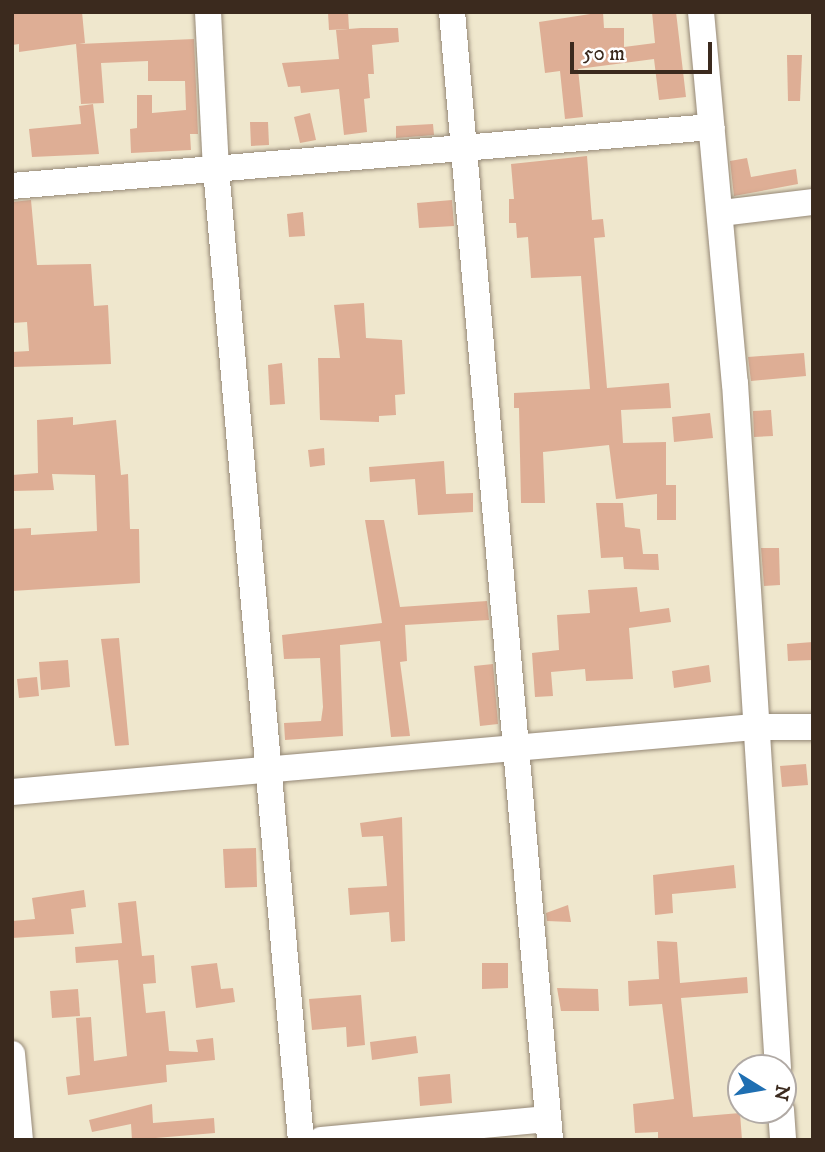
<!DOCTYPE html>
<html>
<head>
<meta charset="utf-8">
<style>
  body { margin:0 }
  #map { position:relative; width:825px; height:1152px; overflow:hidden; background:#efe7cd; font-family:"IM FELL DW Pica",serif }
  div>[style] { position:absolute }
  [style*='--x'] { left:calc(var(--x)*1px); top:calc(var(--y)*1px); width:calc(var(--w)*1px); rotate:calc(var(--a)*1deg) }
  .building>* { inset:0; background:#deae95 }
  .roads { filter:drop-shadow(0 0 2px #958876) drop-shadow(0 0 2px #958876) }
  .minor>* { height:26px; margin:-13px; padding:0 13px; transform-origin:13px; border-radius:13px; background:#fff }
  span { translate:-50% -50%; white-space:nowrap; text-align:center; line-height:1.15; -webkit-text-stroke:7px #fff; paint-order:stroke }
  .frame { position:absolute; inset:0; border:14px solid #3b2a1e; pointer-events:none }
  .north { position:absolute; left:727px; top:1054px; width:70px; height:70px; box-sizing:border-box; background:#fff; border:2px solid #b1aaa5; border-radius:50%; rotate:101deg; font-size:19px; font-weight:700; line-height:28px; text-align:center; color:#3b2a1e }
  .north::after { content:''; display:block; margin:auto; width:24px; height:32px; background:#1f6fb2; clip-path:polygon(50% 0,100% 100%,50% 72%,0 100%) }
  .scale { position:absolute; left:570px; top:42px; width:142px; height:32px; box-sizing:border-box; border:4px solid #3b2a1e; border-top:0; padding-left:9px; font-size:21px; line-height:24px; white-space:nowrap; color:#3b2a1e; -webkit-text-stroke:5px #fff; paint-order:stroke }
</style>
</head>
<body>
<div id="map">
  <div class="building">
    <i style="clip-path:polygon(12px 12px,82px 12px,85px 43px,79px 44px,194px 39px,198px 134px,190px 134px,191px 150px,131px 153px,130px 129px,137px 128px,137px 95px,152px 95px,152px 113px,186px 110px,185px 81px,148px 81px,148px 61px,101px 63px,104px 103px,81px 104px,76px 44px,19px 52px,19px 44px,12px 45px)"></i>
    <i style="clip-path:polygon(328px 12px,348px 12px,349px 29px,329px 30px)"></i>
    <i style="clip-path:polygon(603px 12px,604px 28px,624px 28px,624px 47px,655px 43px,652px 12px,676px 12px,686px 97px,659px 100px,654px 59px,578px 69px,583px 117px,565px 119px,560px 71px,545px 73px,539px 22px)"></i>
    <i style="clip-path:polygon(361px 28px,398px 28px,399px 42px,372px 45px,374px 74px,368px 74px,370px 98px,364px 99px,367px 132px,344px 135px,339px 89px,301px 93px,300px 86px,288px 87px,282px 63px,339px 59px,336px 30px)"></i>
    <i style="clip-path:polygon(787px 55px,802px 55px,800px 101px,788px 101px)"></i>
    <i style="clip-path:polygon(93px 104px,99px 154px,32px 157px,29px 129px,81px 124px,79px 106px)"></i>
    <i style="clip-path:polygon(310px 113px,316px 140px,300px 143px,294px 117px)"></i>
    <i style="clip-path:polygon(250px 122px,268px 122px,269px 145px,251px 146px)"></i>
    <i style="clip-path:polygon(433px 124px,434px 135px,396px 138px,396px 126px)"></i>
    <i style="clip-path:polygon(587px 156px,592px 220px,603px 219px,605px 237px,594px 238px,607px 388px,669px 383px,671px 408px,621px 410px,623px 443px,666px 442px,666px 485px,676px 485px,676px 520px,657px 520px,657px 494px,616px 499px,609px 445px,543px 452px,545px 503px,521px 503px,519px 408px,514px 408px,514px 393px,590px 389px,581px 276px,531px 278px,528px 237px,517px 238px,516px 223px,509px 223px,509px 199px,514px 199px,511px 164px)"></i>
    <i style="clip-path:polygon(747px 158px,751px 177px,796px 169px,798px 184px,734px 196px,730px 161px)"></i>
    <i style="clip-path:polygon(31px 200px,37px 265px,91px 264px,94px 306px,108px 305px,111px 364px,12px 367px,12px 352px,29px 351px,27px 322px,12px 323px,12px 202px)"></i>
    <i style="clip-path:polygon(452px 200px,454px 226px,419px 228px,417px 203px)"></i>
    <i style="clip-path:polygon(303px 212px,305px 236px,289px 237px,287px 214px)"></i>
    <i style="clip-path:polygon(364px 303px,366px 338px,402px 340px,405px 394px,395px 395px,396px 415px,379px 416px,379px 422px,320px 420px,318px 358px,340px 358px,334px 305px)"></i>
    <i style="clip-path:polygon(804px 353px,806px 376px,751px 381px,748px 357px)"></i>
    <i style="clip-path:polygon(282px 363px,285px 404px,270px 405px,268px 365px)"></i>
    <i style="clip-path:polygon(771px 410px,773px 436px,754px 437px,753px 411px)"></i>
    <i style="clip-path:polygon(710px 413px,713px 438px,674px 442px,672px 417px)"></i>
    <i style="clip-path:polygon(73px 417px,73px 425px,116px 420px,121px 475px,128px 474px,130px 529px,139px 529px,140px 583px,12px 591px,12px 529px,31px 528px,31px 535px,97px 531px,95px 475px,52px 474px,54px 490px,12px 491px,12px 475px,38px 473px,37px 420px)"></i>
    <i style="clip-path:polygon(324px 448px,325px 465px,310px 467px,308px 450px)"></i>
    <i style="clip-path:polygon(444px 461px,446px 494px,473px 493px,473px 512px,418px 515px,415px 479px,370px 482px,369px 467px)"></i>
    <i style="clip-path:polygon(596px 503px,623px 503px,625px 527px,640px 529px,643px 554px,658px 554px,659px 570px,624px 569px,623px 557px,601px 558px)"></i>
    <i style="clip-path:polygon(365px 520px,384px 520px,400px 607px,487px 601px,489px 620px,405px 625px,407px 661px,400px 662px,410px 736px,391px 737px,380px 641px,340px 645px,343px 736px,285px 740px,284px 723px,321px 721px,323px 707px,320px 658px,284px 659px,282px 635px,382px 623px)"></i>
    <i style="clip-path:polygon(761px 548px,779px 548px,780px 585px,764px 586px)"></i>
    <i style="clip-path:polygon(637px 587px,640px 612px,669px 608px,671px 622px,629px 628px,633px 679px,586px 681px,585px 669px,551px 672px,553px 696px,535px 697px,532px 653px,559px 650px,557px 615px,590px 613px,588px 590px)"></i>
    <i style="clip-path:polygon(119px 638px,129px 745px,115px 746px,101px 639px)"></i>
    <i style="clip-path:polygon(813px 642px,813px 660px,788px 661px,787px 644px)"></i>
    <i style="clip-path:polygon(68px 660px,70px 687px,41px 690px,39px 662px)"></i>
    <i style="clip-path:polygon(493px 664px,498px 724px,480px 726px,474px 666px)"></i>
    <i style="clip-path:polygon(709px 665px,711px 682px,674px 688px,672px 671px)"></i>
    <i style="clip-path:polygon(37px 677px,39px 696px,19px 698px,17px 679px)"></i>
    <i style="clip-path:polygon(806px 764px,808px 785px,782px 787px,780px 766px)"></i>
    <i style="clip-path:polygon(402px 817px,405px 941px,391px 942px,389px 912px,350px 915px,348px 888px,387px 886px,383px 836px,362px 837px,360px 823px)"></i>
    <i style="clip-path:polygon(256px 848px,257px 887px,225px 888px,223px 849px)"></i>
    <i style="clip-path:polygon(734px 865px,736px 888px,672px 894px,673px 913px,655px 915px,653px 875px)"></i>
    <i style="clip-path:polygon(84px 890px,86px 907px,71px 909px,74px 934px,12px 938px,12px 921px,35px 919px,32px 898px)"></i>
    <i style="clip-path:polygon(136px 901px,142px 956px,154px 955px,156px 983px,143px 984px,146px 1013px,165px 1011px,169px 1051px,198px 1052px,196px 1040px,213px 1038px,215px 1060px,166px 1065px,167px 1082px,68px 1095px,66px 1077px,80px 1075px,76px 1018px,91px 1017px,94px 1061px,127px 1056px,118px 960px,76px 963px,75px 947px,122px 943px,118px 903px)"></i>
    <i style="clip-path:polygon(568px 905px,571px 922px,547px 921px,546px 913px)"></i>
    <i style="clip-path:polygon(657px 941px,677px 942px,680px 983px,747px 977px,748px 993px,681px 998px,693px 1117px,740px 1113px,742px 1140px,658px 1140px,658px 1132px,635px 1133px,633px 1104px,674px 1099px,662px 1004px,629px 1006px,628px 981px,659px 979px)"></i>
    <i style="clip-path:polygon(217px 963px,221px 989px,233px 988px,235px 1002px,196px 1008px,191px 966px)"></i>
    <i style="clip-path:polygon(482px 963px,508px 963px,508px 988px,482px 989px)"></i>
    <i style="clip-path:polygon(557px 988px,598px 989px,599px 1011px,561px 1011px)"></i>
    <i style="clip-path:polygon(78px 989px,80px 1016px,52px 1018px,50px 991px)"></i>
    <i style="clip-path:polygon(361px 995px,365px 1045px,347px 1047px,346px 1027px,312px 1030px,309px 999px)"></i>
    <i style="clip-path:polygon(416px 1036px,418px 1053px,372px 1060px,370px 1042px)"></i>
    <i style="clip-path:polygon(450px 1074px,452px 1103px,420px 1106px,418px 1077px)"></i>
    <i style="clip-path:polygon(152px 1104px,153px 1123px,214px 1118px,215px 1133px,132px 1140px,131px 1124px,92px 1132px,89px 1120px)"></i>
  </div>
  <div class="roads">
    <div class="minor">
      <i style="--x:208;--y:12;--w:157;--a:87.1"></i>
      <i style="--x:216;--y:169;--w:975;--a:85"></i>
      <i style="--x:452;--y:12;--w:1132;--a:85.03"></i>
      <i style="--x:701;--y:12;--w:373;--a:84.8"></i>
      <i style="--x:735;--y:383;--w:686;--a:86.41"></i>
      <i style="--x:12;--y:186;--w:702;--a:-4.82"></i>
      <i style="--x:721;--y:213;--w:93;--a:-6.8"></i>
      <i style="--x:12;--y:792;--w:745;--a:-5.01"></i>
      <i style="--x:754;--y:727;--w:59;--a:0"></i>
      <i style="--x:12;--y:1054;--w:86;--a:84.7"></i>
      <i style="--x:781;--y:1110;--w:30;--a:86"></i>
      <i style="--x:321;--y:1140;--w:228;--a:-5.3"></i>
    </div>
  </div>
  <div class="frame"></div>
  <div class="north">N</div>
  <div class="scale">50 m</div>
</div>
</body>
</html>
